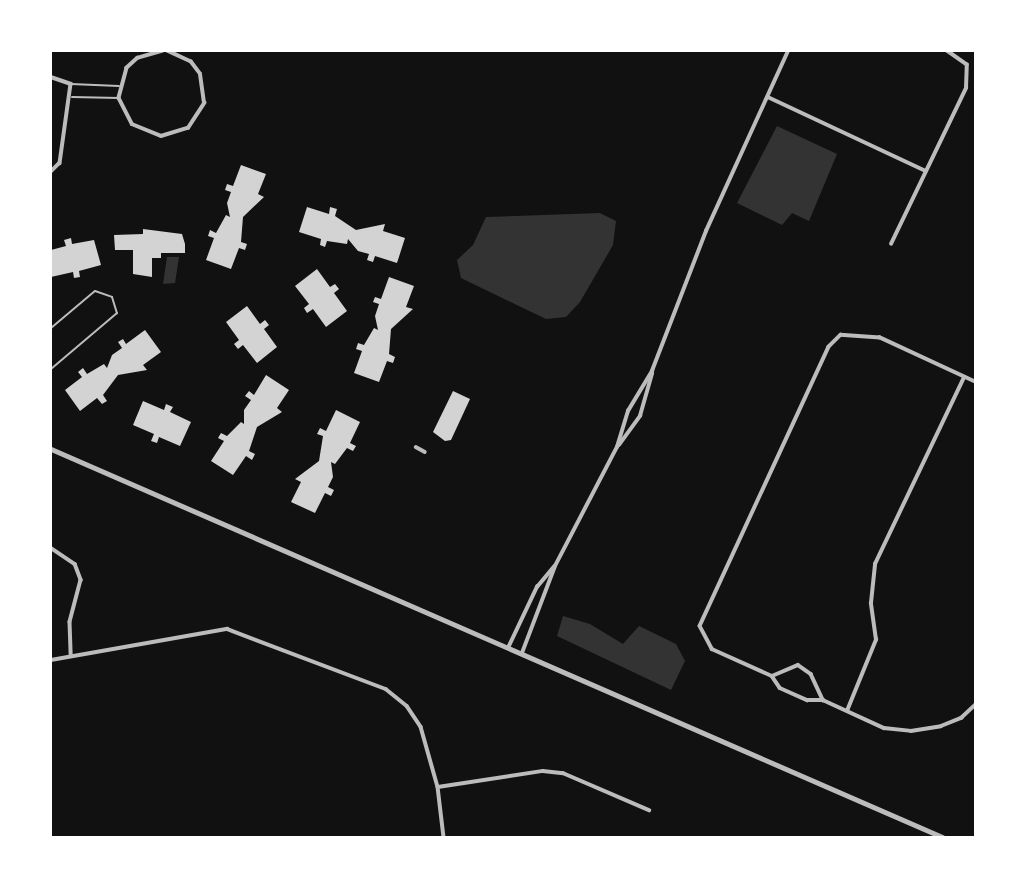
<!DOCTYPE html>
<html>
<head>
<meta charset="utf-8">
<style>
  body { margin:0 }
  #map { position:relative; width:1026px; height:888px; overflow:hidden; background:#111; font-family:"Source Serif 4",serif }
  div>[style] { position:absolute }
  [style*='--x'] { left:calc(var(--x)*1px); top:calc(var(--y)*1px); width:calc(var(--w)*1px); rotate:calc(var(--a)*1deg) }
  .water>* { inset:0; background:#333 }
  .building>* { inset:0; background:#d3d3d3 }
  .service>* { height:2px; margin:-1px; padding:0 1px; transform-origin:1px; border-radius:1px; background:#bcbcbc }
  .minor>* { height:3.5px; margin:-1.75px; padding:0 1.75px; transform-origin:1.75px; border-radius:1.75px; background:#bcbcbc }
  .tertiary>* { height:5px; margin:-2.5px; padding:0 2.5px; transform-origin:2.5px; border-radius:2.5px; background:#bcbcbc }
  span { translate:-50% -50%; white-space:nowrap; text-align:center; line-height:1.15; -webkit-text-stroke:7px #fff; paint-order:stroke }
  .frame { position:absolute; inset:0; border:52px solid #fff; pointer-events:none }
</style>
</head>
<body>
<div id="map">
  <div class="water">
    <i style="clip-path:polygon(777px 126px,837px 154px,809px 221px,792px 213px,782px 225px,737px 203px)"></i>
    <i style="clip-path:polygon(600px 213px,616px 221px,613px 245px,580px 302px,566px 317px,546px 319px,461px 278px,457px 260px,473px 245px,486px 217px)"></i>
    <i style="clip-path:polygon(167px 257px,179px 257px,175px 283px,163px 284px)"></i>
    <i style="clip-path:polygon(563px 616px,590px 624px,623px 644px,639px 626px,676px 644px,685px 661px,671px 690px,557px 636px)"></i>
  </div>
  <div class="building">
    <i style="clip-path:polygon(241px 165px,266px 174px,258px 194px,264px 197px,243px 217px,241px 242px,247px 244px,245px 250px,239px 248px,231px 269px,206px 260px,214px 238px,208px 236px,210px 230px,216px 233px,226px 215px,230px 217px,227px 203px,231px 192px,225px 190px,227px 184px,233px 186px)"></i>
    <i style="clip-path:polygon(307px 207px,329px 214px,330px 207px,337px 209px,335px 216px,356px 230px,385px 224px,383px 231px,405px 238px,397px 263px,375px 256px,373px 262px,367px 260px,369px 254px,358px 251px,348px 239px,347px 244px,327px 241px,325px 247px,320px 245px,321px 239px,299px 232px)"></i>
    <i style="clip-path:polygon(143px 229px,182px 234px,185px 244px,185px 253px,161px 253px,161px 258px,152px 258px,152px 277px,133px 274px,133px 250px,115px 250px,114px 235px,143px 234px)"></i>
    <i style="clip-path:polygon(71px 238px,72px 244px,94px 240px,101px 265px,79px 271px,80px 277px,74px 278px,73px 272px,51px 277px,51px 250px,66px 246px,64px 240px)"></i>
    <i style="clip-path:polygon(317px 269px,330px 287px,335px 284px,339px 289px,334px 293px,347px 311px,326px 327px,313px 309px,307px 313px,304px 308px,309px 304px,295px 286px)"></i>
    <i style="clip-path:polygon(389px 277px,414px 286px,406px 307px,413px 309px,391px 329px,389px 354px,395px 357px,393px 363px,387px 361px,379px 382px,354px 373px,362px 351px,356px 349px,358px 343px,364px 345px,374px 328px,378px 330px,375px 316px,379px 304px,373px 302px,375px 297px,381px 299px)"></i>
    <i style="clip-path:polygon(247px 306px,260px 324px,265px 320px,269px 325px,264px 329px,277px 347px,257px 363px,243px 345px,238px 349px,234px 344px,239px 340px,226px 322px)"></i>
    <i style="clip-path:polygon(145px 330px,161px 352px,143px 365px,147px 370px,118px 375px,103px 395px,107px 401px,102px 404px,97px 398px,80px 411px,65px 390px,82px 377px,78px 372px,83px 368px,87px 374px,104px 364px,107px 368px,112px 355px,122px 348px,118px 342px,123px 339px,126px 344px)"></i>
    <i style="clip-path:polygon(266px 375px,289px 390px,277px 408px,282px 412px,257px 427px,249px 451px,255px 454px,252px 460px,246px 456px,233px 475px,211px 461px,224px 441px,218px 438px,221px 433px,227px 436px,241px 422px,244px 424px,244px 410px,251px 400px,245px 396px,249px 391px,254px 395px)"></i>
    <i style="clip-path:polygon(453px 391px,470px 399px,451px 440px,445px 441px,433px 432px)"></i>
    <i style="clip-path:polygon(143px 401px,164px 410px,166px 404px,173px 407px,170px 412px,191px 422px,180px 446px,159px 437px,157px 443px,151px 441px,154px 434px,133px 425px)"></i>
    <i style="clip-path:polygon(336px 410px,360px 422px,350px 443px,356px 446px,353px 451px,347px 448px,335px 464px,331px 462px,333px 477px,328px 487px,334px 490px,331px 496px,325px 493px,315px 513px,291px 502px,301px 482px,295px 479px,319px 461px,323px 436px,317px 434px,320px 428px,326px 431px)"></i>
  </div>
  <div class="service">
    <i style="--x:71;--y:84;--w:48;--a:2.4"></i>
    <i style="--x:72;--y:97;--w:47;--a:1.2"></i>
    <i style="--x:51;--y:328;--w:57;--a:-40.1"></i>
    <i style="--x:95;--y:291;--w:18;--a:19"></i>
    <i style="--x:112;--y:297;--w:17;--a:73"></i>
    <i style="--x:117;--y:313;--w:87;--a:139.7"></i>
  </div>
  <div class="minor">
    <i style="--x:163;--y:51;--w:26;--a:164"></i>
    <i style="--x:138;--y:58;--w:15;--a:138"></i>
    <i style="--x:127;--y:68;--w:31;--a:105"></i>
    <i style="--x:119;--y:98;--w:29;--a:63"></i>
    <i style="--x:132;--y:124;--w:31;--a:22"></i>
    <i style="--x:161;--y:136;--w:28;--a:-17"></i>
    <i style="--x:188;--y:128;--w:30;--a:-57"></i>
    <i style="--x:204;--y:103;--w:29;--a:-98"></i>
    <i style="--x:200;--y:74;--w:15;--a:-127"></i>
    <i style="--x:191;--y:62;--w:26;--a:-155"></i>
    <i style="--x:51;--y:77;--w:21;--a:19"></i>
    <i style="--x:71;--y:84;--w:80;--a:97.9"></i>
    <i style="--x:60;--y:163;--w:13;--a:135"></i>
    <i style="--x:768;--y:97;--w:174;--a:25.1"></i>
    <i style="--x:891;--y:244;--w:173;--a:-64.3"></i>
    <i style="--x:966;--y:88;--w:23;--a:-88"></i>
    <i style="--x:967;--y:65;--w:24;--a:-145"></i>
    <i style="--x:975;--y:382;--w:105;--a:-155.1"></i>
    <i style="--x:880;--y:338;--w:39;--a:-176"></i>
    <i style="--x:841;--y:335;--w:17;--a:135"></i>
    <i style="--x:829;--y:347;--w:307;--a:114.8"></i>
    <i style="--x:700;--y:626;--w:26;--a:62"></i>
    <i style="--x:712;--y:649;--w:66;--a:24.2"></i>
    <i style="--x:772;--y:676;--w:14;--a:56"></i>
    <i style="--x:780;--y:688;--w:30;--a:24"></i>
    <i style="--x:807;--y:700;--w:16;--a:0"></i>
    <i style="--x:823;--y:700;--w:67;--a:24.7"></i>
    <i style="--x:884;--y:728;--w:27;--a:6"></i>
    <i style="--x:911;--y:731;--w:30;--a:-9"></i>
    <i style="--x:941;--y:726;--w:22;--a:-22"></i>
    <i style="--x:961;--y:718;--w:19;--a:-43"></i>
    <i style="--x:619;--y:445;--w:36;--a:-54"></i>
    <i style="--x:640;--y:416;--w:44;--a:-74.1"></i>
    <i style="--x:416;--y:447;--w:10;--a:29"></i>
    <i style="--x:51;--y:548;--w:29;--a:34"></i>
    <i style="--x:75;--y:564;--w:17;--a:69"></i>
    <i style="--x:81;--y:580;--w:43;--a:104.7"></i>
    <i style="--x:70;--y:622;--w:34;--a:88"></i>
    <i style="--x:508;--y:648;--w:68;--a:-64.6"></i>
    <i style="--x:537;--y:587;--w:26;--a:-50"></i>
    <i style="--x:522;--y:653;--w:93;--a:-69.2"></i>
    <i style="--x:555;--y:566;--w:134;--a:-62.5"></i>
    <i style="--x:617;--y:447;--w:38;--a:-73"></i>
    <i style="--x:628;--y:411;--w:47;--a:-59"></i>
    <i style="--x:652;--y:371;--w:150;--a:-68.9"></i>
    <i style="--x:706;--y:231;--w:198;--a:-65.5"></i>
    <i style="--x:51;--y:660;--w:179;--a:-10"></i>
    <i style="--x:227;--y:629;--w:170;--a:20.7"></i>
    <i style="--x:386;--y:689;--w:27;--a:39"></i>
    <i style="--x:407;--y:706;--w:25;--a:56"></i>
    <i style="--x:421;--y:727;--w:62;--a:74.2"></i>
    <i style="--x:438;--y:787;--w:50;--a:83.2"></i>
    <i style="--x:772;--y:676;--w:28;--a:-23"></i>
    <i style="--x:798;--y:665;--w:16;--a:35"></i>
    <i style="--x:811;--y:674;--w:29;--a:65"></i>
    <i style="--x:847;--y:711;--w:77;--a:-67.8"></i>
    <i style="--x:876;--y:640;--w:37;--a:-98"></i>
    <i style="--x:871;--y:603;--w:39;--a:-84"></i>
    <i style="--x:875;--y:564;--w:207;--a:-64.5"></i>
    <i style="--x:438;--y:787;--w:106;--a:-8.7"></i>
    <i style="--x:543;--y:771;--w:20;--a:6"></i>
    <i style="--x:563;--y:773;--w:94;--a:23.3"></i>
  </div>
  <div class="tertiary">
    <i style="--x:51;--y:449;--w:972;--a:23.53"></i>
  </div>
  <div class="frame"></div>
</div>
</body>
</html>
